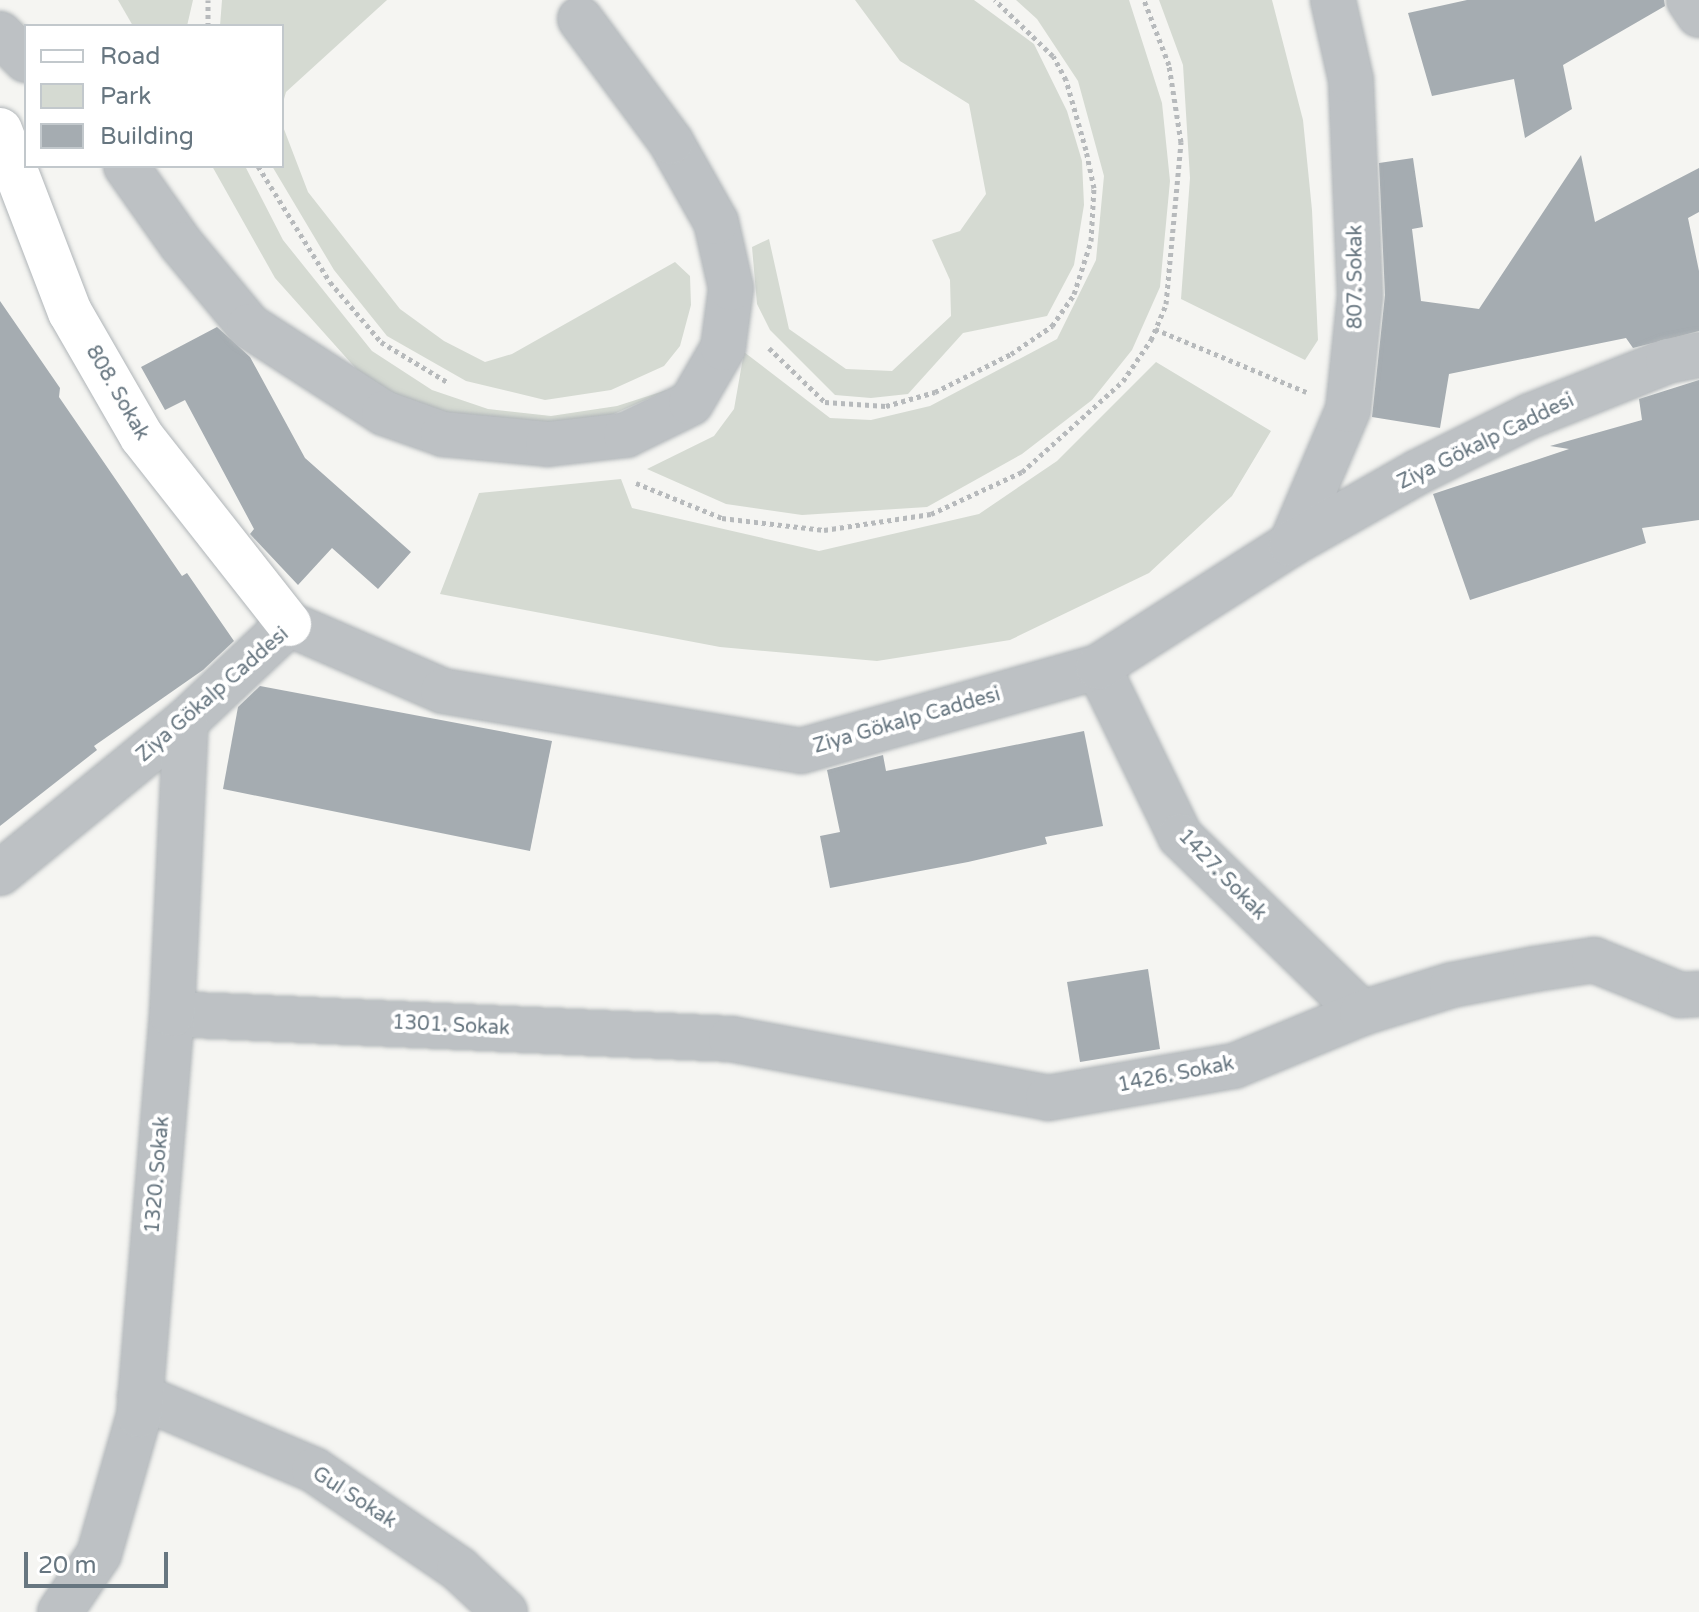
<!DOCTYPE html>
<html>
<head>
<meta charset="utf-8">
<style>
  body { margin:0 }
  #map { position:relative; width:1699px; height:1612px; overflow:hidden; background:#f5f5f2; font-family:"Varela Round",sans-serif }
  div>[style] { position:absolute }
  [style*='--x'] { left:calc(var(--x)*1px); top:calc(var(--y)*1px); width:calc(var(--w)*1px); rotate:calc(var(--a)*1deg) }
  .green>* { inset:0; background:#d5dad2 }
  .building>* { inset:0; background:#a5acb1 }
  .path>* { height:5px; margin-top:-2.5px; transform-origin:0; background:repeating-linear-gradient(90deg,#b7babc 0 4px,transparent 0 8px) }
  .roads { filter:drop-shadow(0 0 2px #b0b5b8) drop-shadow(0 0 2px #b0b5b8) }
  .minor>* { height:44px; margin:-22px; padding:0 22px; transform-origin:22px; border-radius:22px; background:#bdc1c4 }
  .major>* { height:44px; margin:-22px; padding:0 22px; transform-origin:22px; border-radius:22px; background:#fff }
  span { translate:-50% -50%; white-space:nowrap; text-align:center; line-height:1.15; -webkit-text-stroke:8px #fff; paint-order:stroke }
  .street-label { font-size:20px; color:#677680 }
  .legend { position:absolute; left:24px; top:24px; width:260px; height:144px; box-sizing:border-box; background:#fff; border:2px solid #c2c8cc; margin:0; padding:10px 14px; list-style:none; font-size:24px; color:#677680 }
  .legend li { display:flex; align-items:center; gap:16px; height:40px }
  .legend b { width:40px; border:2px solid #c2c8cc }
  .scale { position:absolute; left:24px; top:1552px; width:144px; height:36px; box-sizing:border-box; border:4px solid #677680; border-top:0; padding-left:10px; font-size:24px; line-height:28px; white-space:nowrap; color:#677680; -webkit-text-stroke:6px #fff; paint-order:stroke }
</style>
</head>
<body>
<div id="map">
  <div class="green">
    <i style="clip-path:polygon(118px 0,193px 0,187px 26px,133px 26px)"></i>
    <i style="clip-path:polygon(222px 0,387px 0,286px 92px,282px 106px,282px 26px,220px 26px)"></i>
    <i style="clip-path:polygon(855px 0,974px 0,1034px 44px,1067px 111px,1082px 161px,1084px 205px,1074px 265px,1047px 316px,963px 333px,908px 394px,871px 398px,835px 395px,770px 330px,757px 304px,752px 247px,769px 239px,789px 329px,846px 369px,892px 371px,951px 316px,950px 280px,932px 240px,960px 231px,986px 194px,969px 104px,900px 61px)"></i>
    <i style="clip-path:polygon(1016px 0,1129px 0,1162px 103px,1170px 181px,1160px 287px,1132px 350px,1092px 400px,1022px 454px,927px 507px,802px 515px,726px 504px,647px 469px,714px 436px,734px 409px,744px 352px,830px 418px,871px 420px,930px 406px,1057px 339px,1096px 260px,1104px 176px,1078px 81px,1037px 19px)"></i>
    <i style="clip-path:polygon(1159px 0,1272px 0,1303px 120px,1312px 210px,1318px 340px,1305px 360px,1181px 299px,1190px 178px,1183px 65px)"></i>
    <i style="clip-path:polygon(282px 124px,308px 192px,400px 309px,444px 341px,485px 362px,512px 354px,675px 262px,690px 276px,691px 305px,680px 346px,664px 366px,611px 390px,545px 400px,466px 381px,387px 336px,334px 270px,272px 166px,282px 166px)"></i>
    <i style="clip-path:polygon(212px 166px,245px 166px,283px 240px,372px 351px,432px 390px,488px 409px,551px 416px,617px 406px,670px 389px,589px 425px,482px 428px,397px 398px,359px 372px,275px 278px)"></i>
    <i style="clip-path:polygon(1156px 362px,1271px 431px,1232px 496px,1149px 573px,1010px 640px,877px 661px,720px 647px,440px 594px,479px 493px,621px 479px,632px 508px,819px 551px,979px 514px,1057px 461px)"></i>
  </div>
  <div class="building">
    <i style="clip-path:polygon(1467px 0,1664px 0,1665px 6px,1563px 65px,1572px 109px,1525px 138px,1514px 79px,1432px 96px,1408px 13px)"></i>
    <i style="clip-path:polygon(1581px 155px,1595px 222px,1699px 168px,1699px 212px,1688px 218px,1699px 271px,1699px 331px,1633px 348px,1626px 338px,1449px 374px,1440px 428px,1372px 417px,1385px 295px,1379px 163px,1413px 158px,1423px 227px,1412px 229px,1421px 301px,1479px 309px)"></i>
    <i style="clip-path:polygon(0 301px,60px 388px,59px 397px,182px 576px,187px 573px,234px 641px,203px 670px,94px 746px,97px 750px,0 826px)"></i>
    <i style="clip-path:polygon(217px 327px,250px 357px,305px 458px,411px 552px,378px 589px,332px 548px,298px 585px,250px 534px,254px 529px,185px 400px,165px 410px,141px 367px)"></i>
    <i style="clip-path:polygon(1699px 380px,1699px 520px,1642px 528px,1646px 543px,1470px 600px,1433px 494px,1569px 449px,1550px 446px,1642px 420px,1639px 399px)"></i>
    <i style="clip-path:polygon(260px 686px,552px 741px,530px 851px,223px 789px,238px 707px)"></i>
    <i style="clip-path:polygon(1084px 731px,1103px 826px,1045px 837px,1047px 844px,968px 862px,830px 888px,820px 836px,840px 832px,827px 770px,883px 755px,886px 771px)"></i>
    <i style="clip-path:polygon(1148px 969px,1160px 1049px,1080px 1062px,1067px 982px)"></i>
  </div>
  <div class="path">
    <i style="--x:208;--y:26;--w:26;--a:-90"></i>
    <i style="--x:258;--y:166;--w:137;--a:58.2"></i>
    <i style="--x:330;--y:282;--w:79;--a:49.6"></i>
    <i style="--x:381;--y:342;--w:79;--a:31.1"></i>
    <i style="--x:1155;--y:329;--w:164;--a:22.6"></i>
    <i style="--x:769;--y:348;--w:78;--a:44"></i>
    <i style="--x:825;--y:402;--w:61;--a:3.8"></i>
    <i style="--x:886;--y:406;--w:51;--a:-15.9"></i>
    <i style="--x:935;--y:392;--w:85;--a:-26.6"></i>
    <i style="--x:1011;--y:354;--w:50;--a:-34.3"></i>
    <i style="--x:1052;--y:326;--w:39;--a:-55"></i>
    <i style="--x:1074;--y:294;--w:56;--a:-72.2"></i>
    <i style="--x:1091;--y:241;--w:53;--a:-86.8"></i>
    <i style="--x:1094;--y:188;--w:39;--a:-102"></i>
    <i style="--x:1086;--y:150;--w:73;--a:-105.9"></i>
    <i style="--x:1066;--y:80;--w:27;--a:-118"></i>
    <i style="--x:1053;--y:56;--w:81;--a:-136"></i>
    <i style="--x:636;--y:483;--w:93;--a:22.1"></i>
    <i style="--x:722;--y:518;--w:103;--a:6.7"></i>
    <i style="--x:824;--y:530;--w:108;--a:-8.5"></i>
    <i style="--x:931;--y:514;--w:100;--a:-24.8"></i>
    <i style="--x:1022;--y:472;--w:136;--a:-42"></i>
    <i style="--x:1123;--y:381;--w:50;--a:-55.7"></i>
    <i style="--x:1151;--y:340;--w:39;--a:-67"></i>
    <i style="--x:1166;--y:304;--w:163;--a:-84.7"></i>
    <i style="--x:1181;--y:142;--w:78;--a:-98.9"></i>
    <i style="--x:1169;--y:65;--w:70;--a:-111"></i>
  </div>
  <div class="roads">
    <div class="minor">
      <i style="--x:1689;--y:0;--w:18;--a:56"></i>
      <i style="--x:0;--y:34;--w:37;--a:45"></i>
      <i style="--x:126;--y:166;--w:95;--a:54.8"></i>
      <i style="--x:181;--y:244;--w:107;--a:50.3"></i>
      <i style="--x:249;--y:326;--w:161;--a:32.8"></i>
      <i style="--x:384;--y:413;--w:63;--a:19.6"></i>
      <i style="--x:443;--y:434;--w:105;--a:5.4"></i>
      <i style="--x:548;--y:444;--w:79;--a:-6.6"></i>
      <i style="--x:626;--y:435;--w:72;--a:-26.2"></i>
      <i style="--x:691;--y:403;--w:64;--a:-59.8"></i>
      <i style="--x:723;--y:348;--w:61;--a:-82.4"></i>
      <i style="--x:731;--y:288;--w:68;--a:-102.8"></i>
      <i style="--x:716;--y:222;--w:92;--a:-119.4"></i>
      <i style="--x:671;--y:142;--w:153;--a:-126.5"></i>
      <i style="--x:1291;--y:544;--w:146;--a:-67"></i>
      <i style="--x:1348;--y:410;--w:115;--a:-84"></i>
      <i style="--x:1360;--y:296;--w:216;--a:-92.4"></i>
      <i style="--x:1351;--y:80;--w:82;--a:-102.7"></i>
      <i style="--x:1098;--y:667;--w:188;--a:64.1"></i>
      <i style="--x:1180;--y:836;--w:254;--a:44.2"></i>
      <i style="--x:0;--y:873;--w:240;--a:-39.3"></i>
      <i style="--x:186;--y:721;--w:141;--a:-43.3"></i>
      <i style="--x:289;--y:624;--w:168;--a:23.5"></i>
      <i style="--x:443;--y:691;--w:363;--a:9.5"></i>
      <i style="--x:801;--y:751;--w:309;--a:-15.8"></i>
      <i style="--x:1098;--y:667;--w:229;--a:-32.5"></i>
      <i style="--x:1291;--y:544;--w:146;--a:-29.6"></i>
      <i style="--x:1418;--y:472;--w:125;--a:-26.6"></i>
      <i style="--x:1530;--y:416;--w:149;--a:-21.7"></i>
      <i style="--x:1668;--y:361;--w:32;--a:-11"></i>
      <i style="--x:172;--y:1014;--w:560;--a:2.56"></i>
      <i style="--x:731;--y:1039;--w:322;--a:10.5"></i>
      <i style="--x:1048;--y:1098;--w:189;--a:-9.8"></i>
      <i style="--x:1234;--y:1066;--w:139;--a:-22.5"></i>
      <i style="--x:1362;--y:1013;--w:94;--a:-17.3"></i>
      <i style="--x:1452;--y:985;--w:85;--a:-10.9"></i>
      <i style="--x:1535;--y:969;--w:60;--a:-8.7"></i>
      <i style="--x:1594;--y:960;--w:93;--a:22.1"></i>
      <i style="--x:1680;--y:995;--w:19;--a:-3"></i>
      <i style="--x:140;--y:1396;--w:189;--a:23"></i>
      <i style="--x:314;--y:1470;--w:176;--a:34.3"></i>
      <i style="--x:459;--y:1569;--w:63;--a:43.1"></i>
      <i style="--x:60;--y:1612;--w:70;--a:-56.1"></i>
      <i style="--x:99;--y:1554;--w:145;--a:-73.9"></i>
      <i style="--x:139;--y:1415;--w:402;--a:-85.3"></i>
      <i style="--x:172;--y:1014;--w:293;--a:-87.3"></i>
    </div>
    <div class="major">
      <i style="--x:0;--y:130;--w:195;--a:69"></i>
      <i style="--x:70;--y:312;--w:144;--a:60.1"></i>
      <i style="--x:142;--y:437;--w:238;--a:51.8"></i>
    </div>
  </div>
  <div class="street-label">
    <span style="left:1356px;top:277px;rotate:-90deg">807. Sokak</span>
    <span style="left:117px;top:393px;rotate:60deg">808. Sokak</span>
    <span style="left:1486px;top:442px;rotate:-26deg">Ziya Gökalp Caddesi</span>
    <span style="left:213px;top:695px;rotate:-41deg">Ziya Gökalp Caddesi</span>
    <span style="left:907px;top:721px;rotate:-16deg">Ziya Gökalp Caddesi</span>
    <span style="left:1222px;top:875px;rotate:46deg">1427. Sokak</span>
    <span style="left:451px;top:1026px;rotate:3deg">1301. Sokak</span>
    <span style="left:1176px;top:1075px;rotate:-11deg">1426. Sokak</span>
    <span style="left:158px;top:1175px;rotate:-85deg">1320. Sokak</span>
    <span style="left:354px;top:1498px;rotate:33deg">Gul Sokak</span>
  </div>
  <ul class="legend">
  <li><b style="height:10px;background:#fff"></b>Road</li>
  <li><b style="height:22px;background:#d5dad2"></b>Park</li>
  <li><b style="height:22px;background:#a5acb1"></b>Building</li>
  </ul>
  <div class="scale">20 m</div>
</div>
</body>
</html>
